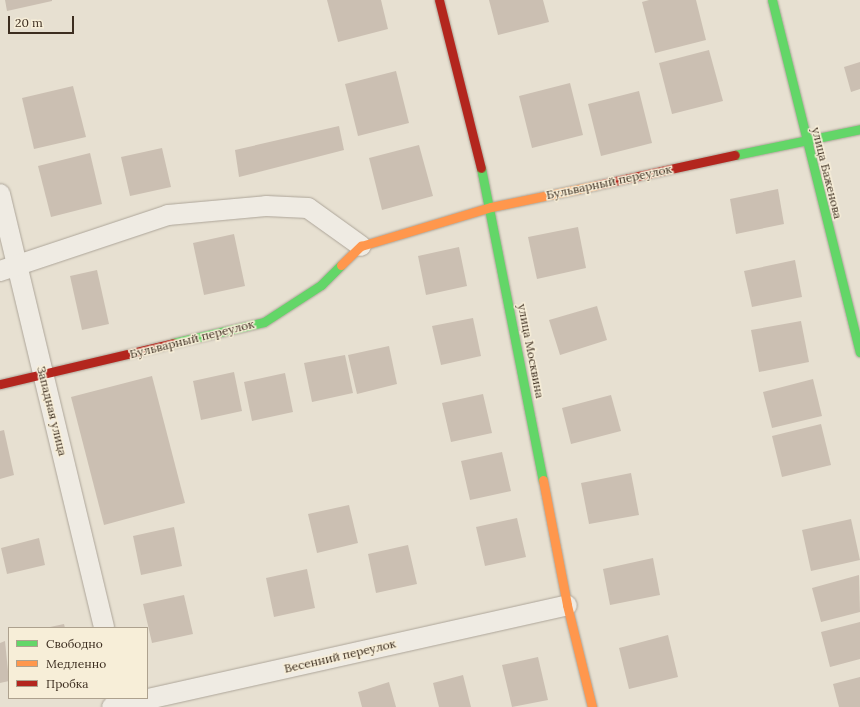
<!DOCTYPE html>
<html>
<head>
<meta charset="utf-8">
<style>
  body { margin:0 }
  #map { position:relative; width:860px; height:707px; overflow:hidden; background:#e7e0d1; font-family:Lora,serif }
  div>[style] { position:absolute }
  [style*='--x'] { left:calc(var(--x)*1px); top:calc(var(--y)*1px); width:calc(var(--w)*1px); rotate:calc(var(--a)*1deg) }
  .building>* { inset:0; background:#cbbfb2 }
  .roads { filter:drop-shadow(0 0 1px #ada599) drop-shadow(0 0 1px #ada599) }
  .street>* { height:20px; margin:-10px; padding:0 10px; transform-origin:10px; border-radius:10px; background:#efebe3 }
  .fast>* { height:9px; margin:-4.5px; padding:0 4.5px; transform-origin:4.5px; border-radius:4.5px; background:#63d668 }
  .slow>* { height:9px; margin:-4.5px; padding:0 4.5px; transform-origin:4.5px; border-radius:4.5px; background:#ff974d }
  .jam>* { height:9px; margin:-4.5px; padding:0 4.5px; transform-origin:4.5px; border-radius:4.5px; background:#b3261e }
  span { translate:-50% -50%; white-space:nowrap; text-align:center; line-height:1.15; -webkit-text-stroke:3px #f7eed8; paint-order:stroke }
  .street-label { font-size:12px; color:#3d2e20 }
  .legend { position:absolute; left:8px; top:627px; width:140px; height:72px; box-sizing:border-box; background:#f7eed8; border:1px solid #ada18e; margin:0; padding:5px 7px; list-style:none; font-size:12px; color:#3d2e20 }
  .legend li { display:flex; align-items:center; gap:8px; height:20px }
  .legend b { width:20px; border:1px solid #ada18e }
  .scale { position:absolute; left:8px; top:16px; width:66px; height:18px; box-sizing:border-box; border:2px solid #3d2e20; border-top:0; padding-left:5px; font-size:12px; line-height:14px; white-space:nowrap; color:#3d2e20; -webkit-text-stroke:3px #f7eed8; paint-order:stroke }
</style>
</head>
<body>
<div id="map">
  <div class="building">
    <i style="clip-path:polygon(5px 0,52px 0,52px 1px,7px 11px)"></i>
    <i style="clip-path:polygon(327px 0,381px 0,388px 29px,338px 42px)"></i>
    <i style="clip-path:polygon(489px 0,543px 0,549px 22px,498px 35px)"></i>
    <i style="clip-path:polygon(649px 0,696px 0,706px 40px,655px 53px,642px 2px)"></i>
    <i style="clip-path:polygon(709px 50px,723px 101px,672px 114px,659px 63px)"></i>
    <i style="clip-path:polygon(860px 62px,860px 89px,851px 92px,844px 67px)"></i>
    <i style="clip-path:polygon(396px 71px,409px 123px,358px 136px,345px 84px)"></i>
    <i style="clip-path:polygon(570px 83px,583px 135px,532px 148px,519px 96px)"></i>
    <i style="clip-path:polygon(73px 86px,86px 137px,34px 149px,22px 98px)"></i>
    <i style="clip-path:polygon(639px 91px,652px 143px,601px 156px,588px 104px)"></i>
    <i style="clip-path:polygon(339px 126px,344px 150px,239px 177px,235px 150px)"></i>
    <i style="clip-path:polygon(419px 145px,433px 196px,382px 210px,369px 158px)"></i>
    <i style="clip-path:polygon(162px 148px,171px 187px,130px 196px,121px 157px)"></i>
    <i style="clip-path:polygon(90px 153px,102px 204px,51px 217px,38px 166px)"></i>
    <i style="clip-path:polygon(778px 189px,784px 224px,736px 234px,730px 199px)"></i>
    <i style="clip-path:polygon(578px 227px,586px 268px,537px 279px,528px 237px)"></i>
    <i style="clip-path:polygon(234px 234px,245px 286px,204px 295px,193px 243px)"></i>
    <i style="clip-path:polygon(459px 247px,467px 286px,426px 295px,418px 256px)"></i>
    <i style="clip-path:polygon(795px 260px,802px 297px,752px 307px,744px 271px)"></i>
    <i style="clip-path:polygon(97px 270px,109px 324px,82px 330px,70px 276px)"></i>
    <i style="clip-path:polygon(597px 306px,607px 340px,560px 355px,549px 320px)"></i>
    <i style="clip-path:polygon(473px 318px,481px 356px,441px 365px,432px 326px)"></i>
    <i style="clip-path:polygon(801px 321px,809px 362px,759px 372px,751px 330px)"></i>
    <i style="clip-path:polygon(389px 346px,397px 384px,357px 394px,348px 355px)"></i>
    <i style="clip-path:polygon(345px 355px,353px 393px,312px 402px,304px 363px)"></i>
    <i style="clip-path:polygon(234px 372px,242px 411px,201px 420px,193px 381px)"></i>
    <i style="clip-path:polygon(285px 373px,293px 412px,252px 421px,244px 382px)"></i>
    <i style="clip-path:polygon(152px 376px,185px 503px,104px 525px,71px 397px)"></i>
    <i style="clip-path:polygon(813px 379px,822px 416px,772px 428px,763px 392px)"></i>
    <i style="clip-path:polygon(483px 394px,492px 433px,451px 442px,442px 403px)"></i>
    <i style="clip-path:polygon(611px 395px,621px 431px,571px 444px,562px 408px)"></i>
    <i style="clip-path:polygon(821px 424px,831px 465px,782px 477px,772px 436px)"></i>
    <i style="clip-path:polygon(4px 430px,14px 475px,0 479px,0 431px)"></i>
    <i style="clip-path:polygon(502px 452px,511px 491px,470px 500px,461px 461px)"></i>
    <i style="clip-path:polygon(631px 473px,639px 515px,589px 524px,581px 483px)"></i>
    <i style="clip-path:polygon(349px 505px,358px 543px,317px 553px,308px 514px)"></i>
    <i style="clip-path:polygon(517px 518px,526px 557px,485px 566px,476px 527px)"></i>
    <i style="clip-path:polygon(851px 519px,860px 560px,811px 571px,802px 530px)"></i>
    <i style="clip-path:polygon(174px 527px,182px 566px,141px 575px,133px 536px)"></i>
    <i style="clip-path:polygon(39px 538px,45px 565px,7px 574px,1px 548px)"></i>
    <i style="clip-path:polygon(408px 545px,417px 584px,376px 593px,368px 554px)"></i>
    <i style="clip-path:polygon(653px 558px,660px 595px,610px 605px,603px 569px)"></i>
    <i style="clip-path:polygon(307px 569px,315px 608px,274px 617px,266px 578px)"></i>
    <i style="clip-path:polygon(859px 575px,860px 612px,821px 622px,812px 588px)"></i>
    <i style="clip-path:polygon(184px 595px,193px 634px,152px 643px,143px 604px)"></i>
    <i style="clip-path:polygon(860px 622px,860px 659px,830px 667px,821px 632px)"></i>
    <i style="clip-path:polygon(64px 624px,65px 628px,50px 628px,50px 627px)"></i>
    <i style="clip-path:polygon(668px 635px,678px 677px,629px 689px,619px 648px)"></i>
    <i style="clip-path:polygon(5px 641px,9px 681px,0 683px,0 643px)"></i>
    <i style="clip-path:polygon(538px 657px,548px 700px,512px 707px,502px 665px)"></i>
    <i style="clip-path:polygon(463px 675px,471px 707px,439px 707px,433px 683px)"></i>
    <i style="clip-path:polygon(860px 677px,860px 707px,839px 707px,833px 684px)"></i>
    <i style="clip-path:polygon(389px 682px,396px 707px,362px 707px,358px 692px)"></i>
  </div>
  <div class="roads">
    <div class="street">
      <i style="--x:0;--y:194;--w:446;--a:76.5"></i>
      <i style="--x:0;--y:271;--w:177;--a:-18.4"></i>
      <i style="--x:168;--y:215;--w:98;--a:-5.2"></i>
      <i style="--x:266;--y:206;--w:42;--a:2.7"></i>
      <i style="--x:308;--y:208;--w:65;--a:35.6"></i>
      <i style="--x:112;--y:707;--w:466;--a:-12.6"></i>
    </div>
    <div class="fast">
      <i style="--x:772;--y:0;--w:363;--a:76"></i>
      <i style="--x:735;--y:155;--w:128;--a:-11.7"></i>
      <i style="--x:481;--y:168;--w:318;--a:78.8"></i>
      <i style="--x:173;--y:343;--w:93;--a:-13"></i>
      <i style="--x:264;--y:322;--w:68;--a:-33"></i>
      <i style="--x:321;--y:285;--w:28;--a:-45"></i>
    </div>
    <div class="slow">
      <i style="--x:341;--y:265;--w:28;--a:-44"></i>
      <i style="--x:361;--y:246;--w:136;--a:-16.7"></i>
      <i style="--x:491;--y:207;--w:108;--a:-11.7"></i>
      <i style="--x:543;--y:480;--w:127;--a:79.1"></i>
      <i style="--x:567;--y:605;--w:105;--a:76.2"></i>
    </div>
    <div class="jam">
      <i style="--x:439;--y:0;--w:173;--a:76"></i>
      <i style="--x:597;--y:185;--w:141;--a:-12.3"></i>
      <i style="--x:0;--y:384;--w:178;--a:-13.3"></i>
    </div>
  </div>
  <div class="street-label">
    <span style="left:827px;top:173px;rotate:76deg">улица Баженова</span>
    <span style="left:609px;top:182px;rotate:-12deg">Бульварный переулок</span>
    <span style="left:192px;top:339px;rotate:-14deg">Бульварный переулок</span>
    <span style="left:531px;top:351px;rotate:79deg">улица Москвина</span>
    <span style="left:52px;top:411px;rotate:76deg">Западная улица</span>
    <span style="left:340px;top:656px;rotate:-13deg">Весенний переулок</span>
  </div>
  <ul class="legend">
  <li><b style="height:5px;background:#63d668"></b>Свободно</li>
  <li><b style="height:5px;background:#ff974d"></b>Медленно</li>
  <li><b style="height:5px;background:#b3261e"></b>Пробка</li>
  </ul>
  <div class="scale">20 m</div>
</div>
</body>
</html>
